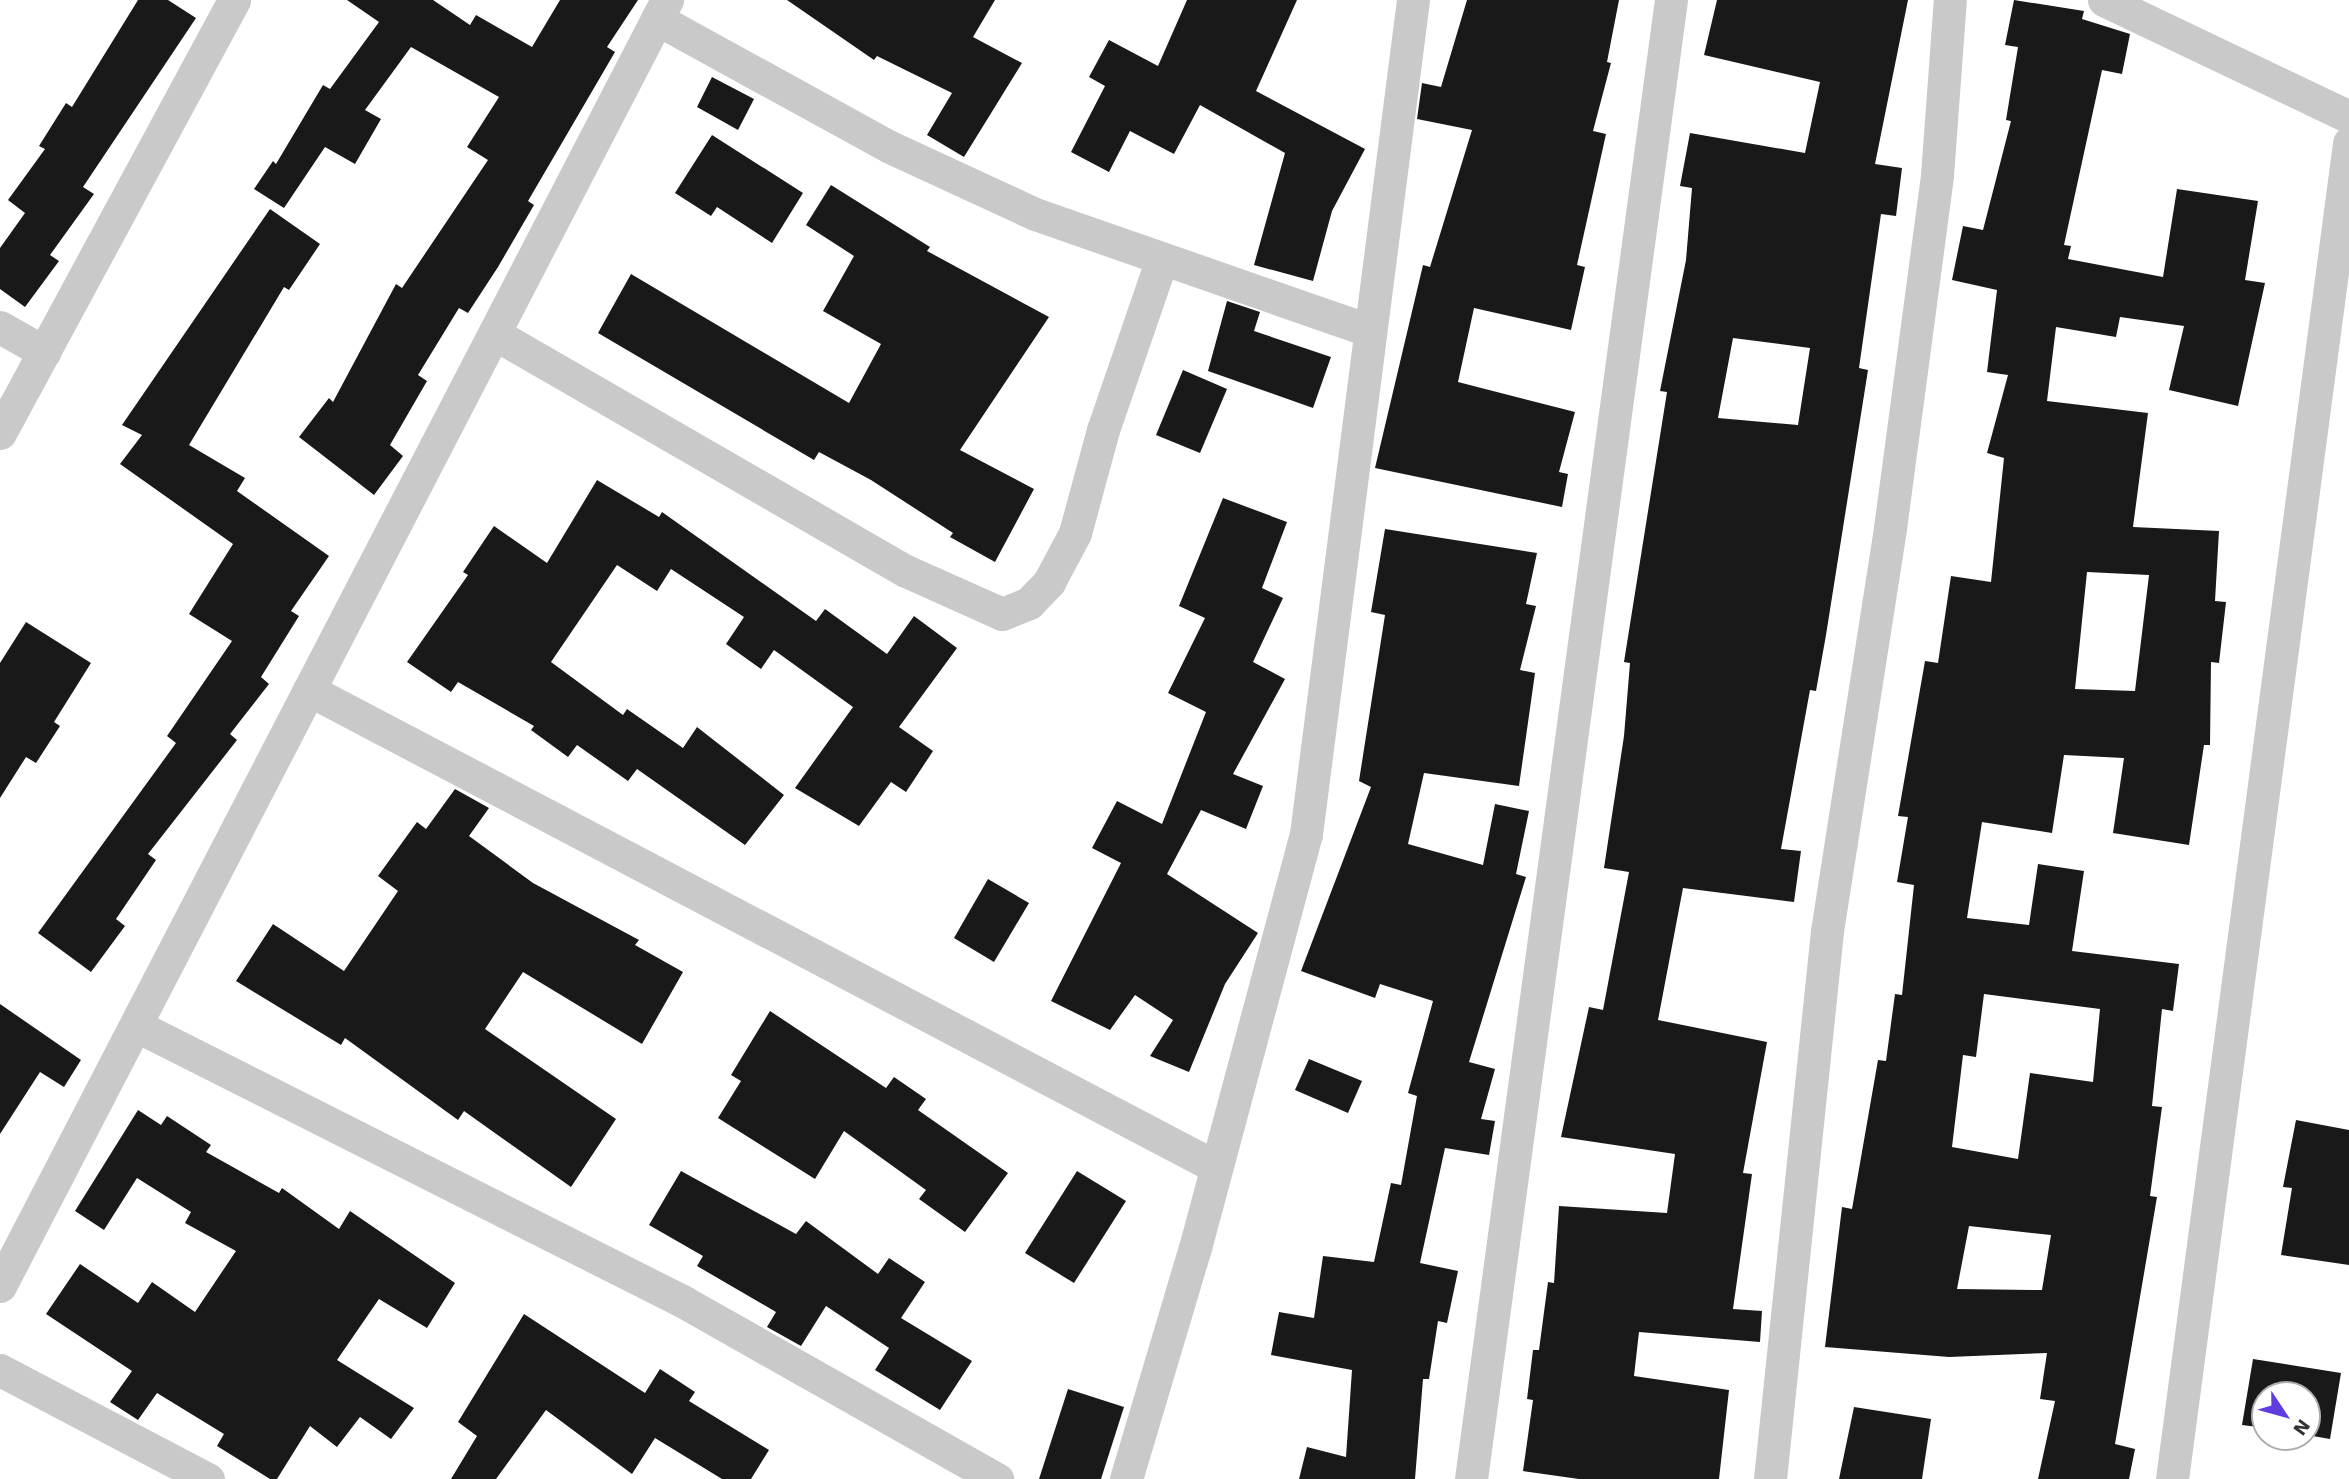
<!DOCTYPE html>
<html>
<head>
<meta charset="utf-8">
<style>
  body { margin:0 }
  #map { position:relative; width:2349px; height:1479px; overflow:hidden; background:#fff; font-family:"Work Sans",sans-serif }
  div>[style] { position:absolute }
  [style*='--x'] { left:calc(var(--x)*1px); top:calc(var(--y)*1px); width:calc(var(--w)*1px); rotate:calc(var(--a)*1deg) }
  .building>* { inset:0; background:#191919 }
  .street>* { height:33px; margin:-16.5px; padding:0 16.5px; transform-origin:16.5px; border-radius:16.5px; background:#c9c9c9 }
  span { translate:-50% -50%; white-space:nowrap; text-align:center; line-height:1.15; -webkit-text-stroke:7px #fff; paint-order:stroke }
  .north { position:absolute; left:2251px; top:1381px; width:70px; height:70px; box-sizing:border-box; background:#fff; border:2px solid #adadad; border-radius:50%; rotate:126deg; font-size:19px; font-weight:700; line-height:28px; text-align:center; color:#323232 }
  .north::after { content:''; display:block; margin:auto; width:24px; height:32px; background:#5f3de1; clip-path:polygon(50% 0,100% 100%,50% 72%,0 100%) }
</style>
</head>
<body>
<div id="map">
  <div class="building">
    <i style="clip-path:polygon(138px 0,168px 0,196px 18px,83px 187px,94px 194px,50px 255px,59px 261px,25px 307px,0 289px,0 248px,25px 213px,8px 200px,45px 149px,39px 146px,66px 103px,72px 107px)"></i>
    <i style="clip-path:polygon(347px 0,433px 0,470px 25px,476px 15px,532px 47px,560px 0,638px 0,607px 47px,615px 52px,528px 201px,534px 205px,498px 267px,468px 313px,459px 308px,418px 375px,427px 381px,390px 445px,403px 456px,374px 495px,299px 437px,329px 398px,333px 402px,396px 284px,402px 288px,488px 160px,467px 147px,499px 97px,411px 47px,365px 110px,381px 119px,355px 164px,325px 147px,284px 208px,254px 189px,273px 161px,276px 164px,323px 85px,330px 89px,379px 22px)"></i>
    <i style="clip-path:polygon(787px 0,995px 0,973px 37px,1022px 63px,964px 157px,927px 135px,952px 93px,877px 56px,874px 60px)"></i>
    <i style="clip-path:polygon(1187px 0,1297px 0,1256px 91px,1365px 149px,1332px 211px,1313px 281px,1254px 265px,1285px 153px,1200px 105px,1174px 154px,1130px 131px,1109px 172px,1071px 152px,1105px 86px,1089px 77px,1109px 40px,1158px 66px)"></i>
    <i style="clip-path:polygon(1467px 0,1619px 0,1607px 62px,1611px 63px,1593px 131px,1606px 134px,1577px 265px,1585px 267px,1571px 330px,1474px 308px,1458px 382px,1575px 412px,1559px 472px,1568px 474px,1562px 507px,1375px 468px,1423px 265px,1430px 267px,1472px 130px,1417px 119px,1422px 83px,1441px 87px)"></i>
    <i style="clip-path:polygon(evenodd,1717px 0,1908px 0,1875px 164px,1902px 168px,1896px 216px,1881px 214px,1859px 368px,1868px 370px,1826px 635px,1816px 691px,1810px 690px,1781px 849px,1801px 851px,1794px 902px,1683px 888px,1658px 1020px,1767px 1042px,1743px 1173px,1752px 1174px,1733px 1309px,1762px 1311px,1760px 1342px,1639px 1332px,1634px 1376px,1729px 1390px,1719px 1479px,1579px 1479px,1523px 1471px,1533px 1400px,1527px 1399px,1533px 1350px,1539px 1350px,1548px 1282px,1554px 1283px,1559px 1206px,1667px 1213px,1675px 1154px,1561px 1137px,1589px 1007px,1603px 1010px,1629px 872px,1604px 868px,1624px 736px,1630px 663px,1624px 662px,1667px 392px,1660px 391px,1686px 260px,1692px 188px,1680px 186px,1690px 133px,1805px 153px,1820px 82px,1704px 55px,1717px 0,1733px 338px,1810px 348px,1798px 425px,1718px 418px,1733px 338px)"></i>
    <i style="clip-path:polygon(evenodd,2014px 0,2084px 11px,2082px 19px,2130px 34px,2122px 74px,2102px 70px,2064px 245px,2071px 246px,2068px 259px,2163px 277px,2177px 189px,2258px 201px,2245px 280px,2265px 283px,2238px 406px,2169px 390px,2184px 326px,2120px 317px,2116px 337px,2056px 327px,2047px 401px,2148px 413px,2133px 527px,2219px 531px,2215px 601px,2226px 602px,2219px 663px,2211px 662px,2210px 745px,2204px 745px,2189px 845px,2113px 833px,2124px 758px,2064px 755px,2052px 833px,1982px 822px,1967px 918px,2029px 925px,2038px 864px,2084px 871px,2072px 951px,2179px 964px,2173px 1011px,2162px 1009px,2152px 1106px,2162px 1107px,2150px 1196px,2157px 1197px,2115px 1444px,2135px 1449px,2129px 1479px,2038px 1479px,2055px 1401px,2040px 1399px,2047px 1353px,1949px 1357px,1825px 1347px,1842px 1207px,1852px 1209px,1878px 1060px,1886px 1061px,1895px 994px,1902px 995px,1914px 885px,1897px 882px,1908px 817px,1898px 816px,1925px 661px,1938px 663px,1951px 576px,1991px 582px,2004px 458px,1987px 453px,2008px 375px,1987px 372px,1997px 290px,1952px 280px,1963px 226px,1983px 230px,2011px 121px,2006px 120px,2018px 47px,2005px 45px,2014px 0,2087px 572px,2149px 575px,2135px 691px,2075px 689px,2087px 572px,2014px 0,1984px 994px,2100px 1009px,2093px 1082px,2030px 1073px,2018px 1159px,1952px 1147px,1963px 1055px,1976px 1057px,1984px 994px,2014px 0,1969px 1226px,2051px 1235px,2042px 1290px,1957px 1289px,1969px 1226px)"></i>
    <i style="clip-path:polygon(712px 77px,754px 99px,738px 130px,697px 107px)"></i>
    <i style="clip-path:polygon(712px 135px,803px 193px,772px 243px,717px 207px,711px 216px,675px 193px)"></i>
    <i style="clip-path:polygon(831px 185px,930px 247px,927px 251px,1049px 317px,960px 450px,1034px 489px,995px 562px,950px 537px,953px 533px,871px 480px,819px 452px,814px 460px,598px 333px,631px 274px,849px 403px,881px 344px,823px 311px,854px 256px,806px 225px)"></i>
    <i style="clip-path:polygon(270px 209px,320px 244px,289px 290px,284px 287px,189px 445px,245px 478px,237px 491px,329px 556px,291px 611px,299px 616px,261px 677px,269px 684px,230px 734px,237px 740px,148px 854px,156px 860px,116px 919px,125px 926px,91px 972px,38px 933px,176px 743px,167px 736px,232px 641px,189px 614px,233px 544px,120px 464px,142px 435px,122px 425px)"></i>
    <i style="clip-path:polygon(1227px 301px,1260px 312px,1254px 331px,1331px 357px,1313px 408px,1208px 371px)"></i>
    <i style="clip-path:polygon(1183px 370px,1227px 389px,1200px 453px,1156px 435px)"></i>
    <i style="clip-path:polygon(597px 480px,659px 517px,662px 512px,816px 621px,825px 609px,887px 654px,914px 616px,957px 648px,899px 727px,933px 751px,906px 792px,891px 782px,859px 826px,795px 788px,853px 707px,774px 650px,761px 669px,726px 644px,744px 617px,671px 569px,657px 591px,617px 565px,551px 662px,623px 715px,627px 709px,683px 748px,697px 727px,784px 795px,745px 845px,637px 769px,628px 781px,577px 745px,568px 757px,531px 730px,534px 726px,458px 682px,451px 692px,407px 662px,468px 575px,463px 572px,494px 526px,547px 563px)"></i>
    <i style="clip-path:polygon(1223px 498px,1287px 522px,1262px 588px,1283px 598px,1253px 662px,1285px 679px,1233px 774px,1263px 786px,1246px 829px,1201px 810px,1167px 874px,1258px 933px,1225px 984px,1189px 1072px,1150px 1056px,1173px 1020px,1135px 995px,1110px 1030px,1051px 1001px,1121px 863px,1092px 848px,1117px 801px,1162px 824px,1206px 712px,1168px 693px,1205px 618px,1179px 606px)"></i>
    <i style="clip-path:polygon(1385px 529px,1537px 553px,1526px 604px,1536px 606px,1520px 670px,1535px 673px,1519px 786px,1424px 773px,1408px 844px,1483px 865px,1495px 804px,1529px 811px,1516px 874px,1526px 877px,1469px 1062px,1495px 1069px,1481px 1119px,1495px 1121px,1489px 1155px,1445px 1148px,1420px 1263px,1458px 1271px,1447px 1323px,1438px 1321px,1429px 1379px,1423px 1379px,1415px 1479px,1299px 1479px,1307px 1447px,1346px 1457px,1352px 1370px,1271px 1355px,1279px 1312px,1314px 1318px,1323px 1256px,1374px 1262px,1391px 1183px,1401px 1185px,1417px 1096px,1408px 1093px,1433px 1001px,1380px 984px,1375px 998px,1301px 971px,1371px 787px,1359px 781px,1385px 615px,1371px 612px)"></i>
    <i style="clip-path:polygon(26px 622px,91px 663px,54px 722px,60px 726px,36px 763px,26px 757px,0 798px,0 663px)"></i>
    <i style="clip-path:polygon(455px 789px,489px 808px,469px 836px,533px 883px,639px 940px,635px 945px,683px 972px,642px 1044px,523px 972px,485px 1029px,616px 1119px,571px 1187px,464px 1111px,458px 1120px,345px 1038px,341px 1045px,236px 981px,273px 924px,344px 971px,398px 891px,378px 876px,417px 822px,426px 829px)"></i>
    <i style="clip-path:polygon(988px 879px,1029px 903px,994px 962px,954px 938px)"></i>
    <i style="clip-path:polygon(0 1004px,81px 1060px,64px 1087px,40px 1072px,0 1134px)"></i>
    <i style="clip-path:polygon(770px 1011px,886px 1088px,894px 1077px,926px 1099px,918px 1110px,1008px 1173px,965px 1232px,919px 1199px,926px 1190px,844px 1131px,815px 1179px,718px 1118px,741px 1081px,731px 1075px)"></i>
    <i style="clip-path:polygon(1309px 1059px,1362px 1081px,1348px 1113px,1295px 1090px)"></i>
    <i style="clip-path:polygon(138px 1110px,161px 1125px,167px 1116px,211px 1145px,206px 1152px,279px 1193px,282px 1188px,339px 1229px,350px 1211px,455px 1283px,427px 1328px,379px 1299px,337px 1360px,414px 1408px,391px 1439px,360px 1417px,337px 1447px,310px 1426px,277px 1479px,270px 1479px,217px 1446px,224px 1434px,157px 1393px,138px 1420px,110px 1402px,132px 1371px,46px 1314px,80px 1264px,138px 1303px,152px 1282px,195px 1312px,236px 1251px,185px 1223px,191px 1212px,137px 1178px,104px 1230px,75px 1211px)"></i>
    <i style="clip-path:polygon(2296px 1120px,2349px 1130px,2349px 1265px,2281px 1255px,2292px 1188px,2283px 1187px)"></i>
    <i style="clip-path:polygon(681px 1171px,796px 1234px,806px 1221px,878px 1274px,889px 1258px,925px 1282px,901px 1318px,972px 1361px,940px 1410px,875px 1370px,889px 1348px,826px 1306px,801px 1346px,767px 1327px,776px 1312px,697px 1266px,703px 1256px,649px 1225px)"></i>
    <i style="clip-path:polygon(1077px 1171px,1126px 1201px,1074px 1283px,1025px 1253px)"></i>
    <i style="clip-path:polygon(524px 1314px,645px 1393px,660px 1369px,695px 1392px,689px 1401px,769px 1450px,751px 1479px,722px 1479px,655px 1438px,632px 1474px,546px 1410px,496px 1479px,451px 1479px,477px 1436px,458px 1422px)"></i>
    <i style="clip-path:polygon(2253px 1359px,2341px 1373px,2330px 1439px,2307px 1435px,2307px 1395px,2265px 1395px,2265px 1428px,2242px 1425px)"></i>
    <i style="clip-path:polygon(1068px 1389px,1124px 1407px,1101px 1479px,1039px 1479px)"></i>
    <i style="clip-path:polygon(1854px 1407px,1931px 1419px,1922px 1479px,1839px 1479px)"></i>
  </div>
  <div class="street">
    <i style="--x:2104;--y:0;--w:272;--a:25.5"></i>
    <i style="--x:657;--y:19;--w:266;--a:28.8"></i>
    <i style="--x:890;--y:147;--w:160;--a:24.8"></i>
    <i style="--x:1035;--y:214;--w:354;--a:19.2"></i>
    <i style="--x:0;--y:327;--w:51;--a:29.6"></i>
    <i style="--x:495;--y:334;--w:474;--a:30"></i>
    <i style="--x:906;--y:571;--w:105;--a:24.1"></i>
    <i style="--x:1002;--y:614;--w:29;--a:-22"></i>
    <i style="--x:1029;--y:603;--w:29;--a:-46"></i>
    <i style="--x:1049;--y:582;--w:55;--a:-62"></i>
    <i style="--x:1075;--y:533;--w:107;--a:-74.8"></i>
    <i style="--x:1103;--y:430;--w:181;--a:-71"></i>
    <i style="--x:0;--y:433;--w:492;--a:-61.6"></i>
    <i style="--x:309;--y:690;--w:1025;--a:27.74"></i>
    <i style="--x:137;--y:1026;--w:613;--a:26.77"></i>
    <i style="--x:684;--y:1302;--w:360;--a:29.5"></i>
    <i style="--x:0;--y:1286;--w:1449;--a:-62.59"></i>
    <i style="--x:0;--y:1370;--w:235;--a:27.7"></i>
    <i style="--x:1126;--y:1479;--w:241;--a:-73.4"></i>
    <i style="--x:1195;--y:1248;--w:429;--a:-75"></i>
    <i style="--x:1306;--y:834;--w:841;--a:-82.69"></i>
    <i style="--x:1471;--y:1479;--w:1492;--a:-82.3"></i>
    <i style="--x:1770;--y:1479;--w:551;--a:-84.06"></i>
    <i style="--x:1827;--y:931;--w:408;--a:-81.1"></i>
    <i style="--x:1890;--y:528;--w:356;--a:-82.4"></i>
    <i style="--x:1937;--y:175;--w:175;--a:-85.8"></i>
    <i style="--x:2172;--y:1479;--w:1348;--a:-82.45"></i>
  </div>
  <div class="north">N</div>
</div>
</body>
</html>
